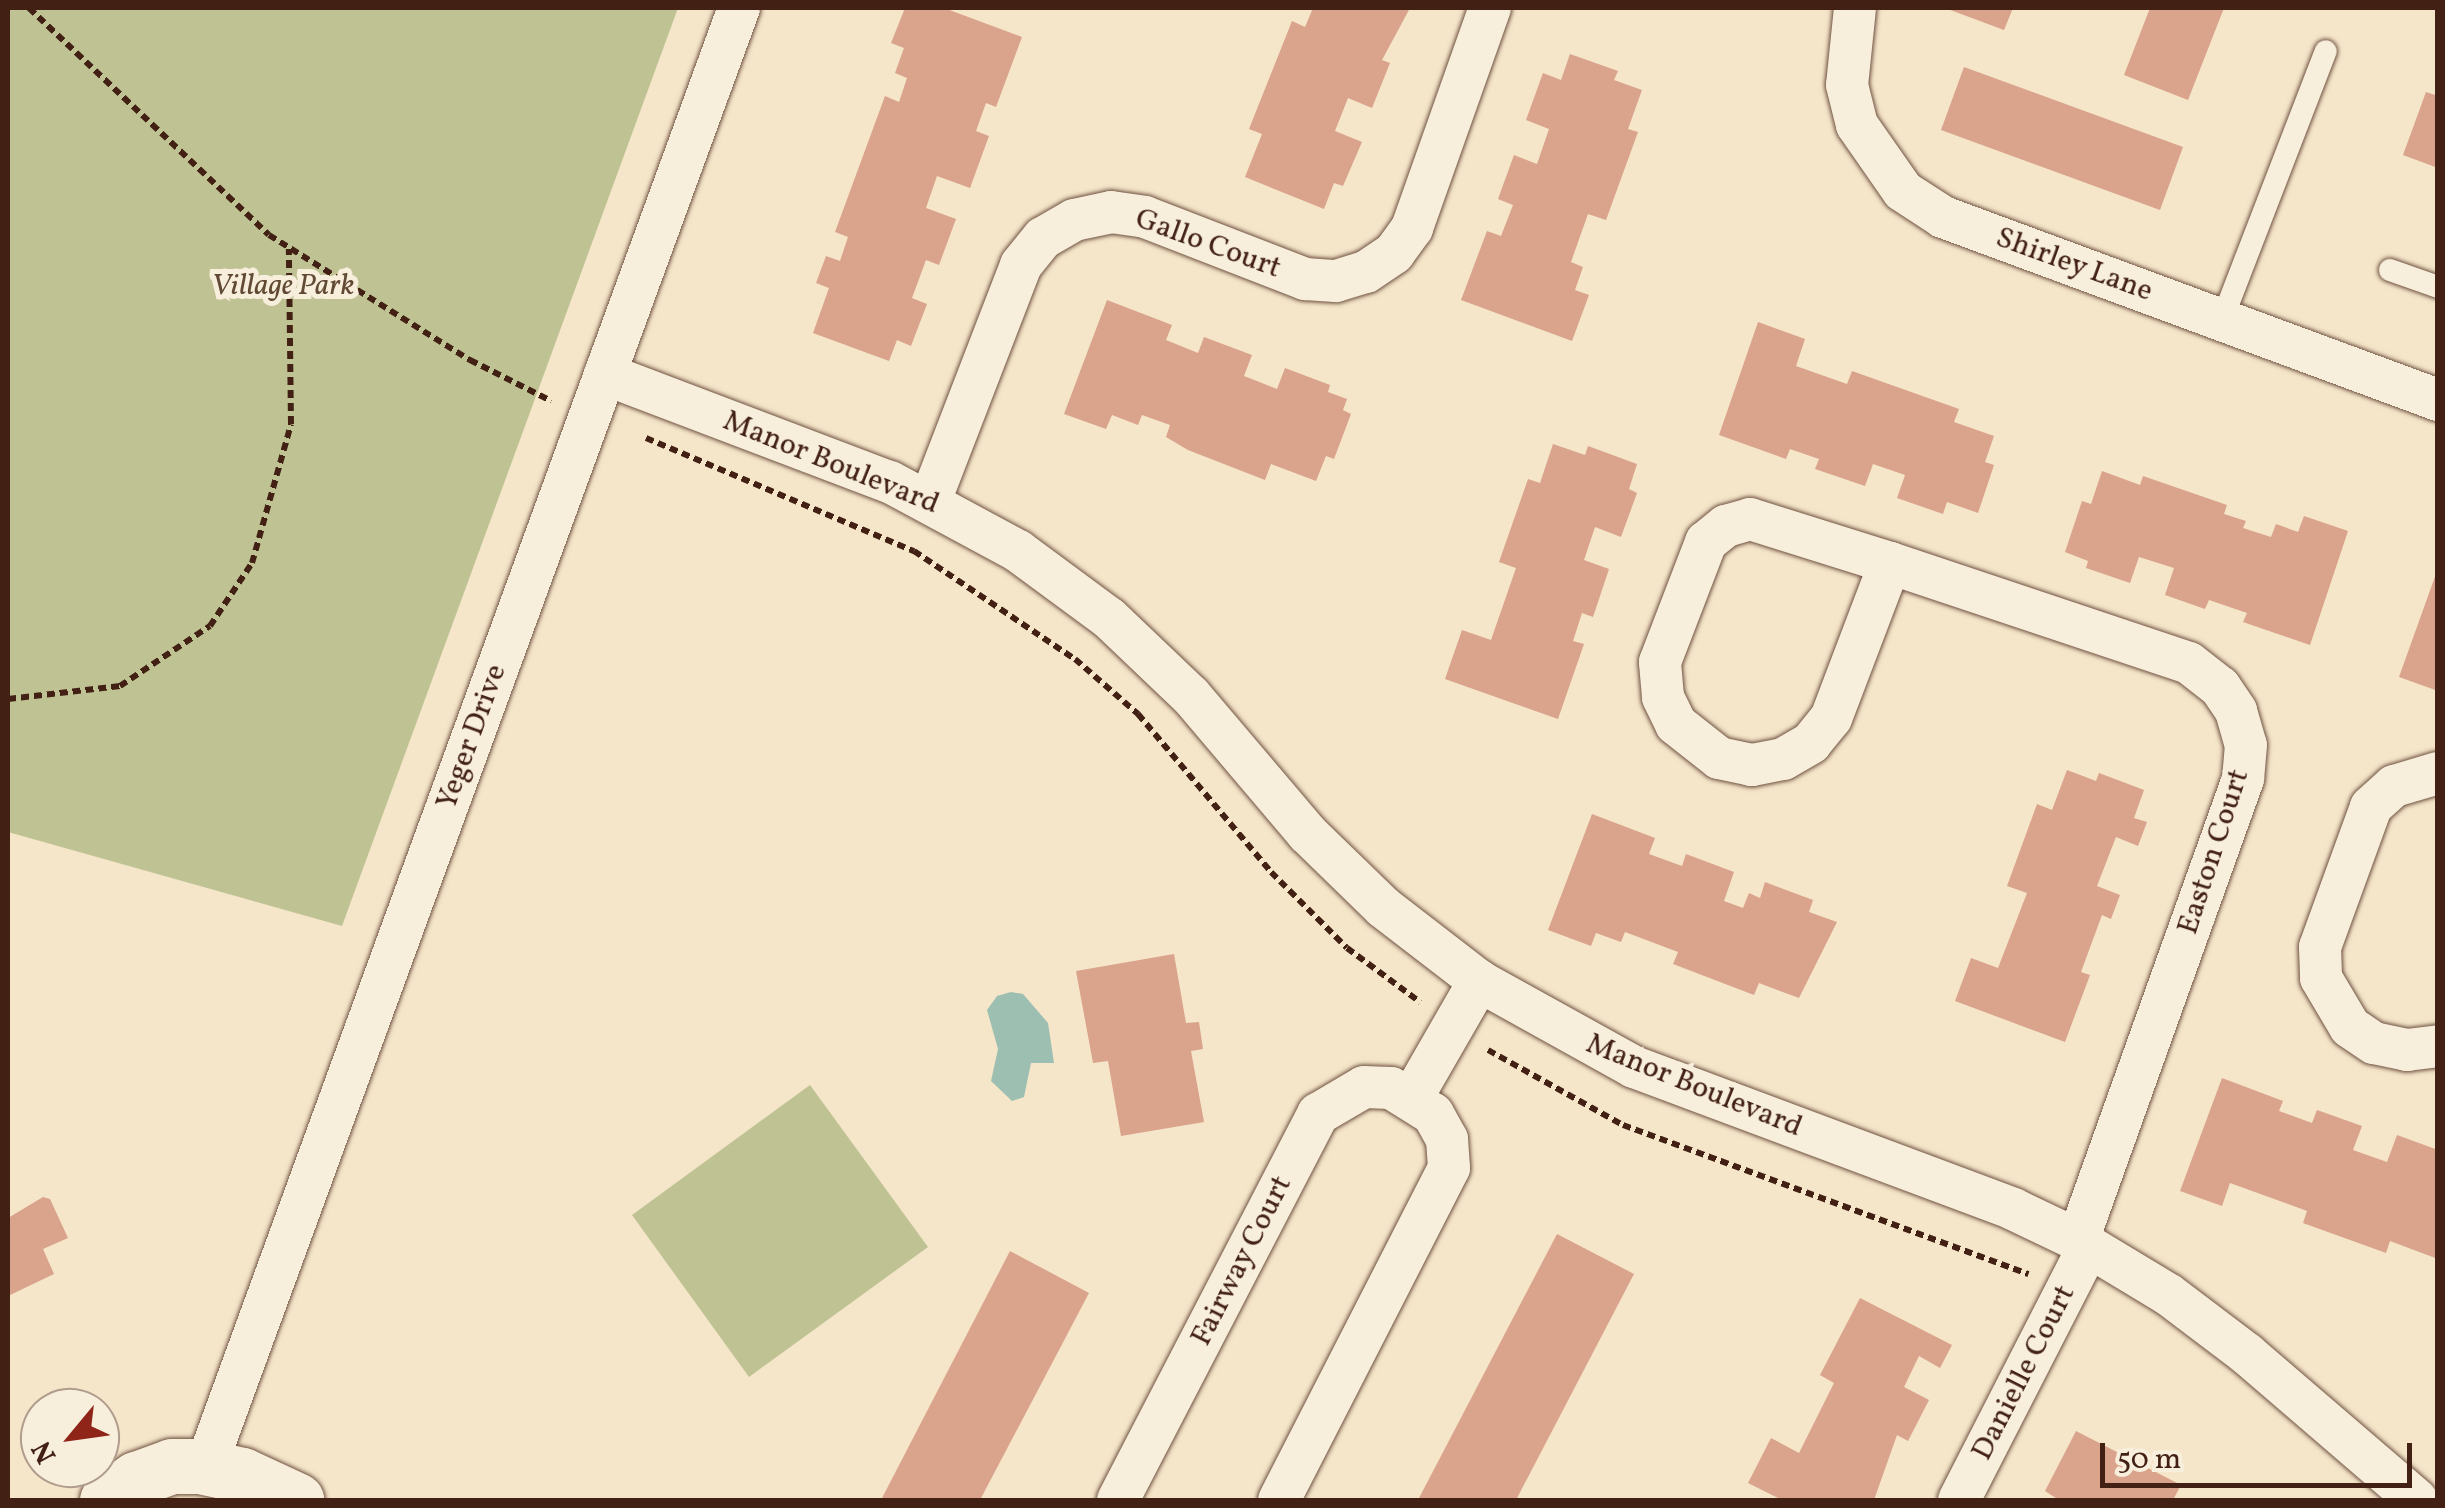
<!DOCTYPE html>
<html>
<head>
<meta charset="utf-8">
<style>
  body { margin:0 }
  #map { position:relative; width:2445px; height:1508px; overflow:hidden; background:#f5e5c9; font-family:Vollkorn,serif }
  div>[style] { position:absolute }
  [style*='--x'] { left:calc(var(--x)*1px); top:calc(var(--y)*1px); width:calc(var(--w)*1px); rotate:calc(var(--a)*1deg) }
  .green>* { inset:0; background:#bfc394 }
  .water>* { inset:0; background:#9dbfb2 }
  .building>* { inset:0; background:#daa38c }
  .path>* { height:6px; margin-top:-3px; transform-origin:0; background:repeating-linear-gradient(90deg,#422114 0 8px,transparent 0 13px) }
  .roads { filter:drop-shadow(0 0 2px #6f5241) drop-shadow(0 0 2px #6f5241) }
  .lane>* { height:22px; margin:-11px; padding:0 11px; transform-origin:11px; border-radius:11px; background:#f8eedc }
  .street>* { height:42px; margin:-21px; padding:0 21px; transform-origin:21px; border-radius:21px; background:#f8eedc }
  .secondary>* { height:55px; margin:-27.5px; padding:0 27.5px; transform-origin:27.5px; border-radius:27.5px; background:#f8eedc }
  span { translate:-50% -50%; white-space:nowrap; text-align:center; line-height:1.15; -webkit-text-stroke:10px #f8eedc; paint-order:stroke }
  .street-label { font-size:30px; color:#422114 }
  .park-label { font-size:30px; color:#614a34; font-style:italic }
  .frame { position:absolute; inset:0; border:10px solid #422114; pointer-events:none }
  .north { position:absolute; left:20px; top:1388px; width:100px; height:100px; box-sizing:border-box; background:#f8eedc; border:2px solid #af9c8c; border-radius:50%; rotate:241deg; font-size:28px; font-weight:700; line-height:40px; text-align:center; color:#422114 }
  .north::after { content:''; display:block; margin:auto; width:35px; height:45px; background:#8f2418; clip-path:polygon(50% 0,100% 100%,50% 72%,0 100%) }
  .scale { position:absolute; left:2100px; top:1443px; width:312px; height:45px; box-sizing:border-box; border:5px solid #422114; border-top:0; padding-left:12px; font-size:30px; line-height:35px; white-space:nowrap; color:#422114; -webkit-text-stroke:8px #f8eedc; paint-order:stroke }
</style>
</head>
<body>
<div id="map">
  <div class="green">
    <i style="clip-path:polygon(8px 8px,678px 8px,342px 926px,8px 832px)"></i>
    <i style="clip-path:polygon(810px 1085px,928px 1247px,749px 1377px,632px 1215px)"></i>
  </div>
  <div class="water">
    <i style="clip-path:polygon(1011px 992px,1023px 994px,1048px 1023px,1054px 1063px,1031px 1063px,1024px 1097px,1012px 1101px,991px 1081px,998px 1049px,987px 1010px,997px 996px)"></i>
  </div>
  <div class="building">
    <i style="clip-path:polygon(905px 8px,944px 8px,1022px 37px,996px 107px,986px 103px,976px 131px,989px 136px,970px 188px,937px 176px,926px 208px,956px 219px,939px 265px,926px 260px,912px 298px,927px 304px,911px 346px,897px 340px,889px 361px,813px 333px,829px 288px,816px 283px,826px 256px,840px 261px,848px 237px,835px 232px,885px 96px,899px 102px,907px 78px,895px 73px,904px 48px,891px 43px)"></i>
    <i style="clip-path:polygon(1313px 8px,1410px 8px,1382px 60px,1390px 63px,1372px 108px,1348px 98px,1335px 131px,1362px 142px,1343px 186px,1334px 183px,1324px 209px,1245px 177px,1262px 134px,1249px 129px,1292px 21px,1305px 27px)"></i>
    <i style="clip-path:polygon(1945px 8px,2013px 8px,2004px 30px)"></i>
    <i style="clip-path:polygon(2150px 8px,2224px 8px,2188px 100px,2124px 75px)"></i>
    <i style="clip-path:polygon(1570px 54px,1618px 71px,1614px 80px,1642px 90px,1628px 129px,1638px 132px,1606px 220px,1588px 214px,1571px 262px,1583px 267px,1575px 290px,1589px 295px,1572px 341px,1461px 300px,1487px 231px,1501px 236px,1513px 205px,1498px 199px,1514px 155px,1537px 164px,1549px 129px,1526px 120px,1543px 73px,1561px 80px)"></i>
    <i style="clip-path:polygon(1964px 67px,2183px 147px,2160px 210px,1941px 130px)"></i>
    <i style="clip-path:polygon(2426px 92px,2438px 96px,2438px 168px,2403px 155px)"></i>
    <i style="clip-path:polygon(1107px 300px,1172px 325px,1166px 340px,1198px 353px,1204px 337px,1252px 355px,1244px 376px,1277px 389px,1285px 368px,1330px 385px,1328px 392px,1347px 399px,1343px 410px,1351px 414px,1334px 459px,1326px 456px,1316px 481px,1271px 464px,1265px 480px,1188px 450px,1166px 437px,1170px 425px,1142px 415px,1138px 425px,1112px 415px,1106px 429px,1064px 414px)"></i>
    <i style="clip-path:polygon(1758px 322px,1805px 339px,1796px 366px,1847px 384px,1852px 371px,1959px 409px,1954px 422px,1994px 436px,1985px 462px,1994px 465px,1978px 513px,1947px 502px,1943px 514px,1897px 498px,1905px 475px,1873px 464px,1865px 486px,1815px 469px,1819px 459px,1790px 449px,1786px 459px,1719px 435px)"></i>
    <i style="clip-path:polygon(1553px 444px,1585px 455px,1588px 446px,1637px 464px,1629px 489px,1637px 493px,1621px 537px,1595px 527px,1584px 560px,1609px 569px,1593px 617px,1582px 613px,1573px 641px,1584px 644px,1558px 719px,1445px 679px,1462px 630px,1491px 640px,1516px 568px,1499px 562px,1528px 479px,1540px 483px)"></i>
    <i style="clip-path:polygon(2102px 471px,2140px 485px,2143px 476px,2227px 505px,2224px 514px,2246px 521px,2243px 528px,2271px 537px,2276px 524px,2298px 532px,2304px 516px,2348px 531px,2310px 645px,2243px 622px,2247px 613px,2209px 600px,2205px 609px,2165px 595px,2174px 568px,2139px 557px,2130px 583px,2086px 568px,2088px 561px,2065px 552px,2082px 501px,2091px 504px)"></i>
    <i style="clip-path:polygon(2437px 571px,2438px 571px,2438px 691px,2399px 677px)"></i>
    <i style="clip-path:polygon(2067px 770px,2096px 781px,2099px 773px,2144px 790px,2134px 818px,2147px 822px,2138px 846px,2116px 837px,2097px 886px,2120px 895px,2111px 919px,2102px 915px,2081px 972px,2090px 975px,2065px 1042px,1955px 1001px,1971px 958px,1998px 968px,2027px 893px,2007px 886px,2037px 804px,2052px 810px)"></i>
    <i style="clip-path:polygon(1592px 814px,1655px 838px,1649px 854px,1682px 866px,1686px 854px,1734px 872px,1724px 901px,1743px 908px,1749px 893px,1760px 898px,1765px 882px,1813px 900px,1809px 912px,1837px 922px,1799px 998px,1759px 983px,1754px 995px,1673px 964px,1678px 952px,1625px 932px,1621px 942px,1596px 933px,1591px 946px,1548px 930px)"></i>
    <i style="clip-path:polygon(1174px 954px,1186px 1023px,1199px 1022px,1203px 1049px,1191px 1051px,1204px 1122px,1121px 1136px,1108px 1061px,1093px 1063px,1076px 971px)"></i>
    <i style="clip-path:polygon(2222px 1078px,2283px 1101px,2279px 1111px,2312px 1123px,2317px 1110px,2362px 1126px,2353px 1150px,2387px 1162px,2397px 1135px,2438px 1150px,2438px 1259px,2390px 1241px,2386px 1253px,2303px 1223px,2307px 1211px,2230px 1183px,2222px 1206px,2180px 1191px)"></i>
    <i style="clip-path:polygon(43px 1197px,50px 1199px,68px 1238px,43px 1249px,54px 1274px,8px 1296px,8px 1218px)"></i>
    <i style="clip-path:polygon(1557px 1234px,1634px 1274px,1516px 1500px,1418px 1500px)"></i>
    <i style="clip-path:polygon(1010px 1251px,1089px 1293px,980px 1500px,881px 1500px)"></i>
    <i style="clip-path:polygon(1860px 1298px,1952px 1345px,1940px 1368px,1919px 1356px,1904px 1387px,1929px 1400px,1908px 1441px,1897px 1435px,1874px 1500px,1782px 1500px,1748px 1483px,1771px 1438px,1799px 1453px,1834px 1383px,1820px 1375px)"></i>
    <i style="clip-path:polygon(2076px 1431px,2181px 1485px,2173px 1500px,2059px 1500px,2045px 1491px)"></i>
  </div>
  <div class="path">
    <i style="--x:29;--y:8;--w:330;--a:43.4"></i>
    <i style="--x:269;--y:235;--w:237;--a:31.9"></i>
    <i style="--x:470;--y:360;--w:91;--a:26.8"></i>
    <i style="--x:646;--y:438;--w:291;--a:22.9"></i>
    <i style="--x:914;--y:551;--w:194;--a:33.9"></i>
    <i style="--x:1075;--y:659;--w:84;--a:41.1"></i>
    <i style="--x:1138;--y:714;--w:207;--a:49.9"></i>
    <i style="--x:1271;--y:872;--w:107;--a:45"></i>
    <i style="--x:1347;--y:948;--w:91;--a:36.5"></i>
    <i style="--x:8;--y:699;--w:113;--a:-6.6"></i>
    <i style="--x:120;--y:686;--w:108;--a:-33.7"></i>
    <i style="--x:210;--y:626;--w:76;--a:-56.3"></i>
    <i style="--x:252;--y:563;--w:144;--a:-74.3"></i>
    <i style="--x:291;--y:424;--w:175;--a:-90.7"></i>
    <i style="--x:1488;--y:1050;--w:154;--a:29.1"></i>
    <i style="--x:1623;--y:1125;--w:432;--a:20.2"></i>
  </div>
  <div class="roads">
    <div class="lane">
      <i style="--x:2390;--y:270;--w:51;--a:19.5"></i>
      <i style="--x:2222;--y:320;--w:288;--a:-68.9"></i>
    </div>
    <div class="street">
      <i style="--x:1855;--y:8;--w:77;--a:95.9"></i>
      <i style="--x:1847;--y:85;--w:41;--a:76"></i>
      <i style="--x:1857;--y:125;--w:80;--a:55.1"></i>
      <i style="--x:1903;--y:191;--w:48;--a:33"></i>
      <i style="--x:1943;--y:217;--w:528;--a:20.29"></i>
      <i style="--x:605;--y:374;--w:305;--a:20.8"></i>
      <i style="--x:890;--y:482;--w:145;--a:28.3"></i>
      <i style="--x:1018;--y:551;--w:113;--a:36.4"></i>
      <i style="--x:1109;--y:618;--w:113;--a:43.6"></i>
      <i style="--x:1191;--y:696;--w:180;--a:49.7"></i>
      <i style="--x:1307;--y:833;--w:106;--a:44.2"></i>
      <i style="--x:1383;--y:907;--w:121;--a:37.6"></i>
      <i style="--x:1479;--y:981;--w:177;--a:29"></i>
      <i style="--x:1634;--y:1067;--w:405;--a:20.5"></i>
      <i style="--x:2013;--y:1209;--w:72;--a:25.5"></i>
      <i style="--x:2078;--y:1240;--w:106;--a:31.1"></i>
      <i style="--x:2169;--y:1295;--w:98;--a:37.1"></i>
      <i style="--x:2247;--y:1354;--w:224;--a:40.7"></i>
      <i style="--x:930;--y:501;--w:253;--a:-68.9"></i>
      <i style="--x:1021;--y:265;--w:35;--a:-51"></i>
      <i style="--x:1043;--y:238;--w:36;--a:-30"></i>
      <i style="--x:1074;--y:220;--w:38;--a:-12"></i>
      <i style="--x:1111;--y:212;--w:34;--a:8"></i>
      <i style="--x:1145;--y:217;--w:172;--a:21.2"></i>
      <i style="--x:1305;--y:279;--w:31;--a:4"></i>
      <i style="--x:1336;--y:281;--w:31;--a:-17"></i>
      <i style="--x:1366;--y:272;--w:34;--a:-34"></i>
      <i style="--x:1394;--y:253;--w:31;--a:-54"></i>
      <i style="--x:1412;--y:228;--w:233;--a:-70.5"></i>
      <i style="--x:1750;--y:519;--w:147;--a:17.4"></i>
      <i style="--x:1890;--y:563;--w:166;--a:110.8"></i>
      <i style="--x:1831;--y:718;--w:32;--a:129"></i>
      <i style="--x:1811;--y:743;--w:32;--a:150"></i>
      <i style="--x:1783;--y:759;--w:32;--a:169"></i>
      <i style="--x:1752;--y:765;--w:34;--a:-168"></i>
      <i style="--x:1719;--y:758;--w:55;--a:-141.7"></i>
      <i style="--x:1676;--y:724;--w:30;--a:-116"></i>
      <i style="--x:1663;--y:697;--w:35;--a:-95"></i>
      <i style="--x:1660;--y:662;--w:129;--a:-69"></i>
      <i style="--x:1706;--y:542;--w:26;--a:-39"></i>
      <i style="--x:1726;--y:526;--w:25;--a:-16"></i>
      <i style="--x:1890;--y:563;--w:315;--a:18.5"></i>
      <i style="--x:2189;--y:663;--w:39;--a:38"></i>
      <i style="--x:2220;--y:687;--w:29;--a:56"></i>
      <i style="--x:2236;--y:711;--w:35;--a:74"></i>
      <i style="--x:2246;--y:745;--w:34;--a:95"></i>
      <i style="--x:2243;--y:779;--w:490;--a:109.7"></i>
      <i style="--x:2438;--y:773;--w:46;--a:163.5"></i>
      <i style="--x:2394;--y:786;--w:31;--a:138"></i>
      <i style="--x:2371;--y:807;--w:149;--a:110"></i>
      <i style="--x:2320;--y:947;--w:31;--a:88"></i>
      <i style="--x:2321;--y:978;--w:57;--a:59.4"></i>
      <i style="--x:2350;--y:1027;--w:29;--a:34"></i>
      <i style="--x:2374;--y:1043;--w:34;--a:12"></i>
      <i style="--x:2407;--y:1050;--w:31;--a:-7"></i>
      <i style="--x:1413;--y:1096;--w:133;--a:-60.1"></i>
      <i style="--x:206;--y:1466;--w:1552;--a:-69.92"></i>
      <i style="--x:1118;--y:1500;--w:435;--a:-62.6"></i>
      <i style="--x:1318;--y:1114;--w:53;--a:-30.4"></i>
      <i style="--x:1364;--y:1087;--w:27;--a:2"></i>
      <i style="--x:1391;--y:1088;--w:49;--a:31.8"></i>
      <i style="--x:1433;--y:1114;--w:29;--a:61"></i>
      <i style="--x:1447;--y:1139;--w:29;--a:86"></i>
      <i style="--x:1449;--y:1168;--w:373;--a:117.1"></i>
      <i style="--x:1959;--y:1500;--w:285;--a:-62.9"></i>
    </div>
    <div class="secondary">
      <i style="--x:107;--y:1500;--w:36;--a:-36"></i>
      <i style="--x:136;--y:1479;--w:38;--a:-20"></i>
      <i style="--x:172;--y:1466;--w:28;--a:0"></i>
      <i style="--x:200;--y:1466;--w:43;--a:12.1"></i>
      <i style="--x:242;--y:1475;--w:60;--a:24.8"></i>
    </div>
  </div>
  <div class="street-label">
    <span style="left:1208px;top:244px;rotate:20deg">Gallo Court</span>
    <span style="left:2074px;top:265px;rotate:20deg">Shirley Lane</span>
    <span style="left:831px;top:463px;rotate:22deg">Manor Boulevard</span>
    <span style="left:472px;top:737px;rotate:-70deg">Yeger Drive</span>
    <span style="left:2214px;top:852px;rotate:-72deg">Easton Court</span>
    <span style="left:1694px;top:1086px;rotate:22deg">Manor Boulevard</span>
    <span style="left:1242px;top:1261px;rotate:-63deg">Fairway Court</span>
    <span style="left:2024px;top:1373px;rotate:-63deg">Danielle Court</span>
  </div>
  <div class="park-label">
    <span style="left:283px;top:286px">Village Park</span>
  </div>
  <div class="frame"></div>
  <div class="north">N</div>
  <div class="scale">50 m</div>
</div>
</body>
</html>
